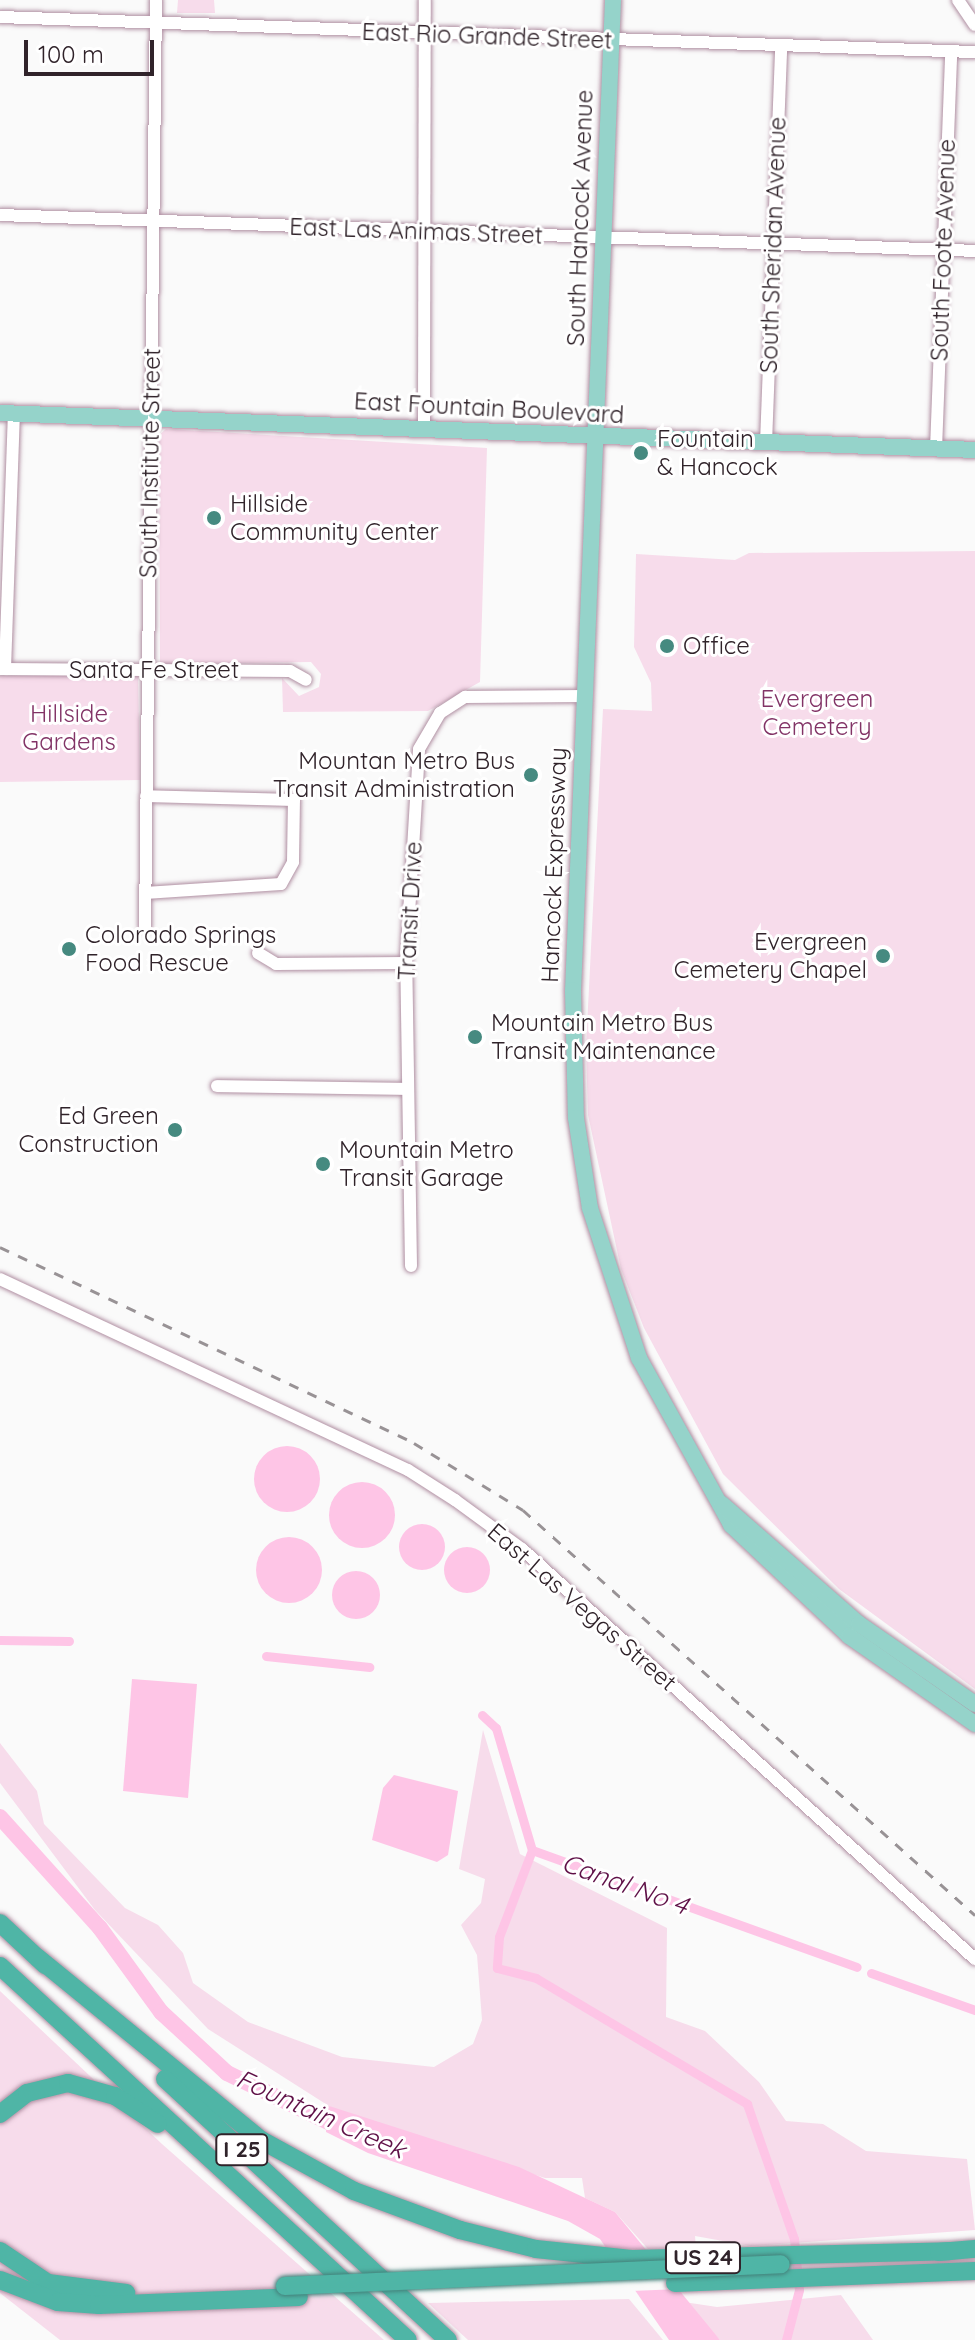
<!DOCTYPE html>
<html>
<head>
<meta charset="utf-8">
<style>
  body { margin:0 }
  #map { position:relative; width:975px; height:2340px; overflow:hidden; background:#fafafa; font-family:Quicksand,sans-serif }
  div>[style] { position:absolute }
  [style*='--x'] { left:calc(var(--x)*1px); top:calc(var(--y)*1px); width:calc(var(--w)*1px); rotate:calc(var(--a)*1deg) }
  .green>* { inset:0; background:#f7dceb }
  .water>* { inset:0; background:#fec5e6 }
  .round { border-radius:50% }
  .pier>* { inset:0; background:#fafafa }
  .canal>* { height:9px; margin:-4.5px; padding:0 4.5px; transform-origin:4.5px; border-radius:4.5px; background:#fec5e6 }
  .river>* { height:16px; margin:-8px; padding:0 8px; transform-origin:8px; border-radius:8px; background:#fec5e6 }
  .roads { filter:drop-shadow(0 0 2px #b08fa2) drop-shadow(0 0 2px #b08fa2) }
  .minor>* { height:12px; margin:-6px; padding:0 6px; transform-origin:6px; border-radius:6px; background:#fff }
  .major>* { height:16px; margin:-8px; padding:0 8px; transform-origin:8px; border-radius:8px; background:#95d3ca }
  .highway>* { height:18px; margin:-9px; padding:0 9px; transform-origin:9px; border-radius:9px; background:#4fb5a6 }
  .rail>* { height:3px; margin-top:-1.5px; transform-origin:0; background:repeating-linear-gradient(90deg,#989295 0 10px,transparent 0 20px) }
  .bridges { filter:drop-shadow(0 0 2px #44827b) drop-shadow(0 0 2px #44827b) }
  .highway-bridge>* { height:18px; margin:-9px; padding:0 9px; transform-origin:9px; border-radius:9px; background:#4fb5a6 }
  .dots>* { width:22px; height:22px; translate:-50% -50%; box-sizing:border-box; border:4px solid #fff; border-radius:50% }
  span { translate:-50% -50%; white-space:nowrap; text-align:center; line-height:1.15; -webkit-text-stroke:6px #fff; paint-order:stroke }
  .shield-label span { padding:2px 6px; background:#fff; border:2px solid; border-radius:6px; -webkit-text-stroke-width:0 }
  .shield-label { font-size:22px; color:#30232a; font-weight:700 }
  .street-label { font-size:24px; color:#30232a }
  .poi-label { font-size:24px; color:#30232a }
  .left { translate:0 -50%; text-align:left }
  .right { translate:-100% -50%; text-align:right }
  .park-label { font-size:24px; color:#823366 }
  .water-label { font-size:26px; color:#5f1047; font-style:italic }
  .scale { position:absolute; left:24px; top:40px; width:130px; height:36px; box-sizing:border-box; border:4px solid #30232a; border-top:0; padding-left:10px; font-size:24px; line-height:28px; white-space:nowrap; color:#30232a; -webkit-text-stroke:6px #fff; paint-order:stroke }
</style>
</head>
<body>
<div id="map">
  <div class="green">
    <i style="clip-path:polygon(178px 0,214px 0,215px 13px,177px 13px)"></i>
    <i style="clip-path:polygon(166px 429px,487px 448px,480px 682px,428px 711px,283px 712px,282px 678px,299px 696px,319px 687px,321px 674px,311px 662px,160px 664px,159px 435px)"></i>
    <i style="clip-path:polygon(975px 551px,975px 1689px,839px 1589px,723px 1474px,644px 1328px,621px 1269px,588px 1115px,586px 1047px,603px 709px,652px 711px,651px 683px,634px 647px,636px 554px,735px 560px,749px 553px)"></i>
    <i style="clip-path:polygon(138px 675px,140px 780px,0 782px,0 676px)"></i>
    <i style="clip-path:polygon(483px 1730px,520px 1854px,667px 1928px,666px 2017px,705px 2031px,759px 2082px,786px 2121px,823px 2124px,866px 2151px,967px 2159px,975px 2230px,751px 2246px,695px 2236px,696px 2248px,648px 2249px,615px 2212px,585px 2198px,582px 2178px,545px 2178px,343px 2115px,208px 2029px,95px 1910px,0 1783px,0 1743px,37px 1791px,44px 1824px,125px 1908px,158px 1925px,183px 1953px,193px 1983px,248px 2022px,342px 2057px,434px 2067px,473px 2044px,482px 2020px,477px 1955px,461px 1925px,481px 1903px,485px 1879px,459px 1869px)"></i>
    <i style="clip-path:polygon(0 1991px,162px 2144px,384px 2340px,60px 2340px,0 2293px)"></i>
    <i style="clip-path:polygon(841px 2295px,873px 2340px,720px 2340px,684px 2302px,717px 2307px)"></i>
    <i style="clip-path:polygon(629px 2299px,663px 2340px,468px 2340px,428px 2303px)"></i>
  </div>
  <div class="water">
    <i class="round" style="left:254px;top:1446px;width:66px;height:66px"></i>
    <i class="round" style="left:329px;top:1482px;width:66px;height:66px"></i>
    <i class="round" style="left:399px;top:1524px;width:46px;height:46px"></i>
    <i class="round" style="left:256px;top:1537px;width:66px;height:66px"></i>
    <i class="round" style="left:444px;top:1547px;width:46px;height:46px"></i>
    <i class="round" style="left:332px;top:1571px;width:48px;height:48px"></i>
    <i style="clip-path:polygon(132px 1679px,197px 1684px,188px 1798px,123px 1791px)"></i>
    <i style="clip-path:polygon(394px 1775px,458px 1791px,448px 1855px,437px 1862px,372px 1840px,383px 1788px)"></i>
    <i style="clip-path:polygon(326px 2105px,519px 2167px,615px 2212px,720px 2340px,669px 2340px,600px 2239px,568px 2221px,368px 2153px,326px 2132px)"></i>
  </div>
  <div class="pier">
    <i style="clip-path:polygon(601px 2248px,642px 2250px,680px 2289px,631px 2291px)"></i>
  </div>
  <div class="canal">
    <i style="--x:0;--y:1640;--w:69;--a:0.8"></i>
    <i style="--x:266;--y:1656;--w:104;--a:6.1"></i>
    <i style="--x:482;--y:1715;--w:19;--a:43"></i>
    <i style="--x:496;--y:1728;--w:127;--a:73.6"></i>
    <i style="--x:532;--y:1850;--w:345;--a:19.8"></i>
    <i style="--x:532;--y:1850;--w:93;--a:110.8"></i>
    <i style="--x:499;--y:1937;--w:31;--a:94"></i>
    <i style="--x:497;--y:1968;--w:40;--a:14.4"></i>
    <i style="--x:536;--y:1978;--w:246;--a:30.8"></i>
    <i style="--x:747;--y:2104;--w:143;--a:70.8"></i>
    <i style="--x:794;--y:2239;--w:51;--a:84.4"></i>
    <i style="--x:799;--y:2290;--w:52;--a:104.6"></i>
    <i style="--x:871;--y:1973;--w:110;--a:19.6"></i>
  </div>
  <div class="river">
    <i style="--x:0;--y:1817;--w:149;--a:48"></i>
    <i style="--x:100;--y:1928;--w:104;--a:54"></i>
    <i style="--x:161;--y:2012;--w:90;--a:42.7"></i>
    <i style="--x:227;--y:2073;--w:131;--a:25.8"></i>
  </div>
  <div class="roads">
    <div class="minor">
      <i style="--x:958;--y:0;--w:30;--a:56"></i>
      <i style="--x:0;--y:17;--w:976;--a:2.06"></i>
      <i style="--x:0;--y:215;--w:976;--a:2.11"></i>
      <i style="--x:424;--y:430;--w:430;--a:-89.9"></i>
      <i style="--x:766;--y:443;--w:396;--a:-87.8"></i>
      <i style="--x:936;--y:449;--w:397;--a:-87.8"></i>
      <i style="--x:0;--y:669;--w:290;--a:0.4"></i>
      <i style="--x:290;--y:671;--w:18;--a:29"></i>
      <i style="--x:5;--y:669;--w:255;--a:-88"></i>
      <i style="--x:145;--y:893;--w:136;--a:-3.8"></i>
      <i style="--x:281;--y:884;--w:25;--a:-61"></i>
      <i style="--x:293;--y:862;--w:62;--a:-89.1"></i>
      <i style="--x:294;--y:800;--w:148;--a:-178.5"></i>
      <i style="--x:145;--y:927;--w:927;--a:-89.32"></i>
      <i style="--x:258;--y:953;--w:21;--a:31"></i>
      <i style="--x:276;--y:964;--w:130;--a:-0.4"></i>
      <i style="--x:217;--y:1086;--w:189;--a:0.9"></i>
      <i style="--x:411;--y:1266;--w:303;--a:-90.9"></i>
      <i style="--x:406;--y:963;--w:214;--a:-86.5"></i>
      <i style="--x:419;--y:749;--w:42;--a:-59.7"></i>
      <i style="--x:440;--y:713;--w:30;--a:-33"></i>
      <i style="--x:465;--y:697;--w:120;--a:-0.5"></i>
      <i style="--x:0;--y:1279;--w:450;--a:25.1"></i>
      <i style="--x:408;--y:1470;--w:56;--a:32.6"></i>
      <i style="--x:455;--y:1500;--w:83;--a:36.2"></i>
      <i style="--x:522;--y:1549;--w:611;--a:42.15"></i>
    </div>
    <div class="major">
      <i style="--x:613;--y:0;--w:991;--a:92.31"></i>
      <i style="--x:573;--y:990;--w:128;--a:88.7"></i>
      <i style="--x:576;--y:1118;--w:91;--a:81.2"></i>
      <i style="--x:590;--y:1208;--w:158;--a:71.9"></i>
      <i style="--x:639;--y:1358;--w:191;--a:61.1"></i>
      <i style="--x:731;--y:1525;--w:162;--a:43.2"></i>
      <i style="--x:849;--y:1636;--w:154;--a:34.9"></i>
      <i style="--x:0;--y:413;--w:976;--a:2.17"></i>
      <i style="--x:722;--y:1504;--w:182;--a:41.2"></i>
      <i style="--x:859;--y:1624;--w:141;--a:34.6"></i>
    </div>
    <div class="highway">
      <i style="--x:0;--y:1923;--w:62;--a:43"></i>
      <i style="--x:38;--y:1958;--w:288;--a:39.2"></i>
      <i style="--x:261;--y:2140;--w:106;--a:28.7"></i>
      <i style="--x:354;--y:2191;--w:113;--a:20.2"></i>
      <i style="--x:460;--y:2230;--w:78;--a:14"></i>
      <i style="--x:536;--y:2249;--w:96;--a:6"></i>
      <i style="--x:631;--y:2259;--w:318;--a:-1.4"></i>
      <i style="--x:0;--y:1966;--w:553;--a:42.51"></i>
      <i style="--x:165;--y:2079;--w:385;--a:42.7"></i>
      <i style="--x:0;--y:2114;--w:34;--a:-38"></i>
      <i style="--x:27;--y:2093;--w:42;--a:-13.7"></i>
      <i style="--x:68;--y:2083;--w:49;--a:15.5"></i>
      <i style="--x:115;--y:2096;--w:51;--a:33.1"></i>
      <i style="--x:0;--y:2251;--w:58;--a:33.7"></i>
      <i style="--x:48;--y:2283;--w:79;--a:7.3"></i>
      <i style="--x:939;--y:2252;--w:36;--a:-5"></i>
      <i style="--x:0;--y:2280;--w:62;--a:20.8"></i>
      <i style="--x:58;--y:2302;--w:41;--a:4.2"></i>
      <i style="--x:99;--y:2305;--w:200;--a:-2.3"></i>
      <i style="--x:675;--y:2283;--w:300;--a:-2.3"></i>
    </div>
  </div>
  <div class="rail">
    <i style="--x:0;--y:1247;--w:458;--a:25.3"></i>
    <i style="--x:414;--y:1443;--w:128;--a:31.6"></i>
    <i style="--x:523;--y:1510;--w:607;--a:41.86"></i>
  </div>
  <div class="bridges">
    <div class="highway-bridge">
      <i style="--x:285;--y:2286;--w:496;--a:-2.5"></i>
    </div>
  </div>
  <div class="dots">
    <i style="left:641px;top:453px;background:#468a80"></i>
    <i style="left:214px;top:518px;background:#468a80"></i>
    <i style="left:667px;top:646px;background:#468a80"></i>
    <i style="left:531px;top:775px;background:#468a80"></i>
    <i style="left:69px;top:949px;background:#468a80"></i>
    <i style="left:883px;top:956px;background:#468a80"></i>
    <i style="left:475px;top:1037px;background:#468a80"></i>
    <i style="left:175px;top:1130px;background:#468a80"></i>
    <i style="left:323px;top:1164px;background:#468a80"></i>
  </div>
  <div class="shield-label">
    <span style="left:242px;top:2150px">I 25</span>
    <span style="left:703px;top:2258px">US 24</span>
  </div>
  <div class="street-label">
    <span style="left:487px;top:36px;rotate:2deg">East Rio Grande Street</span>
    <span style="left:580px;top:218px;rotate:-88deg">South Hancock Avenue</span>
    <span style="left:416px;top:231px;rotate:2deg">East Las Animas Street</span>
    <span style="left:773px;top:245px;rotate:-88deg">South Sheridan Avenue</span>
    <span style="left:943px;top:250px;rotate:-88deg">South Foote Avenue</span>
    <span style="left:489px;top:408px;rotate:3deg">East Fountain Boulevard</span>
    <span style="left:150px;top:463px;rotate:-89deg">South Institute Street</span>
    <span style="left:154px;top:670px">Santa Fe Street</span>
    <span style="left:554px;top:865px;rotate:-88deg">Hancock Expressway</span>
    <span style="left:410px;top:911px;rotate:-87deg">Transit Drive</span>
    <span style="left:582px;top:1607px;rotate:41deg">East Las Vegas Street</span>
  </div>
  <div class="poi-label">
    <span class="left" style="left:657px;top:453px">Fountain<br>&amp; Hancock</span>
    <span class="left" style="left:230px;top:518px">Hillside<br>Community Center</span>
    <span class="left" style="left:683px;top:646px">Office</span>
    <span class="right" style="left:515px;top:775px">Mountan Metro Bus<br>Transit Administration</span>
    <span class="left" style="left:85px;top:949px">Colorado Springs<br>Food Rescue</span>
    <span class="right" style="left:867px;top:956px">Evergreen<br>Cemetery Chapel</span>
    <span class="left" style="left:491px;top:1037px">Mountain Metro Bus<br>Transit Maintenance</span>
    <span class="right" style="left:159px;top:1130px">Ed Green<br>Construction</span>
    <span class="left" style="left:339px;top:1164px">Mountain Metro<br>Transit Garage</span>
  </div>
  <div class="park-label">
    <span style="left:817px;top:713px">Evergreen<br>Cemetery</span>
    <span style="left:69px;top:728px">Hillside<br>Gardens</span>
  </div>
  <div class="water-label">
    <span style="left:625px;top:1884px;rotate:20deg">Canal No 4</span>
    <span style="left:321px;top:2114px;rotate:24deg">Fountain Creek</span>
  </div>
  <div class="scale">100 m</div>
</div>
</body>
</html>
